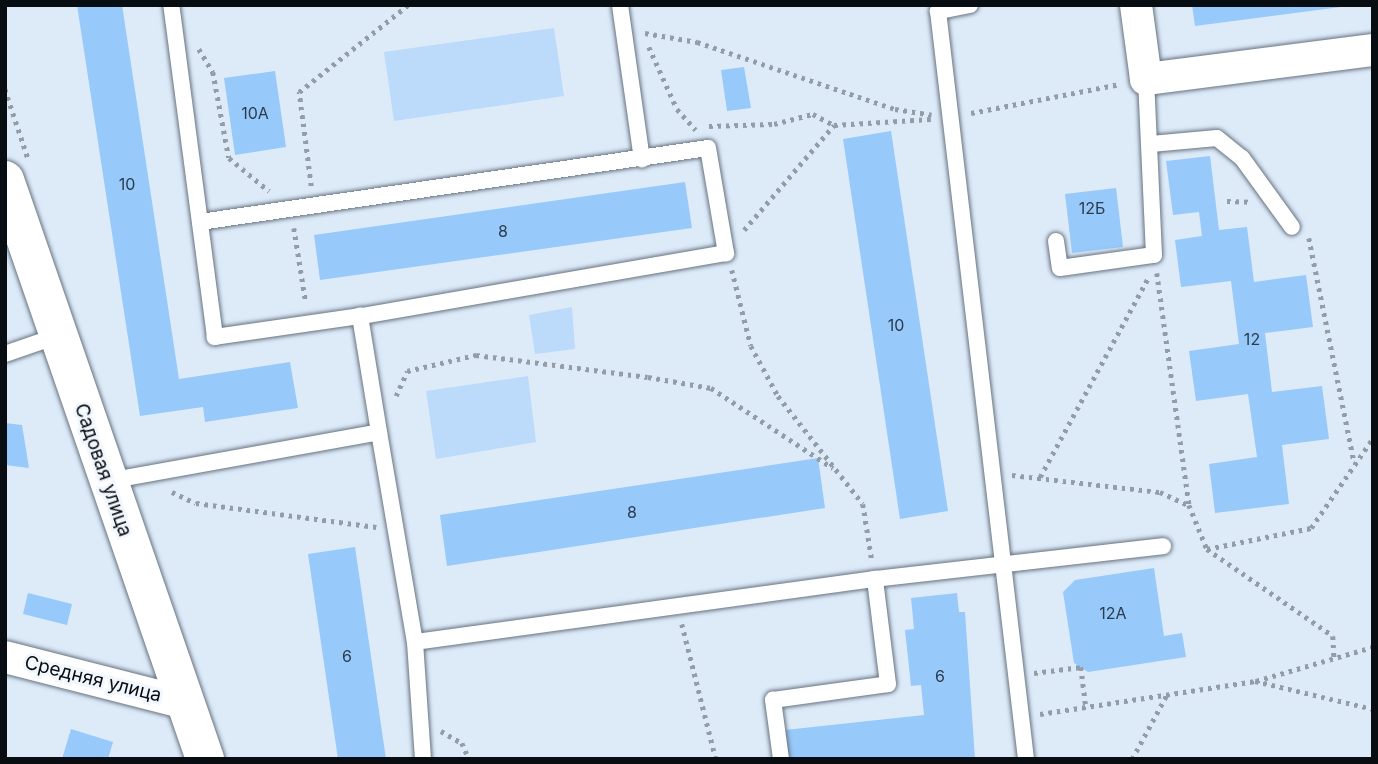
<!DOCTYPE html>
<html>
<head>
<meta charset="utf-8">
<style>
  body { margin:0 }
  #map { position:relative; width:1378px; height:764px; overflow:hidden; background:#ddebf9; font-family:Inter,sans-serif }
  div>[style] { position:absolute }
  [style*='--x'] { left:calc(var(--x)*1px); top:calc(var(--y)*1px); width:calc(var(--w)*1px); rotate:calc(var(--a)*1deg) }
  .green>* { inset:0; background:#bcdaf9 }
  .building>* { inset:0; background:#97c9fb }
  .path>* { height:4.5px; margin-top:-2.25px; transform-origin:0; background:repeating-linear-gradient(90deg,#939da8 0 3.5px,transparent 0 8.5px) }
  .roads { filter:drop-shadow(0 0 2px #677380) drop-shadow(0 0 2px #677380) }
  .service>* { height:16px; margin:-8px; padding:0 8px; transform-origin:8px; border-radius:8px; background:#fff }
  .minor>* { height:32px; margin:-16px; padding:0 16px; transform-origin:16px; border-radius:16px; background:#fff }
  .secondary>* { height:38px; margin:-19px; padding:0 19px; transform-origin:19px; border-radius:19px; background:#fff }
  span { translate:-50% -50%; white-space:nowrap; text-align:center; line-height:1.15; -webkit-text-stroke:6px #f1f7fd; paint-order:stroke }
  .number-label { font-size:16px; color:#2c3c4c }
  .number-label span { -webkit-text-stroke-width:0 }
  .street-label { font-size:19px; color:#080d11 }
  .frame { position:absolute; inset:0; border:7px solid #080d11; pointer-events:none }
</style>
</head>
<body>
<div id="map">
  <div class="green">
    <i style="clip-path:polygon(554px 28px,564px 96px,394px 121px,384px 52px)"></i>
    <i style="clip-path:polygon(572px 307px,575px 349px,535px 354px,529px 315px)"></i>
    <i style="clip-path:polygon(528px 376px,536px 442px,436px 459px,426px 391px)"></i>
  </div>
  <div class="building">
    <i style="clip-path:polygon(77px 5px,122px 5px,179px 379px,290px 362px,298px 408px,205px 422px,203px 407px,140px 416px)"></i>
    <i style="clip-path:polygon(1192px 5px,1341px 5px,1341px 7px,1195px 26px)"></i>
    <i style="clip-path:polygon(744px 67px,751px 108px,727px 111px,721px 70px)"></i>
    <i style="clip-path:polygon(275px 71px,286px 147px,235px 155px,224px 78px)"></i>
    <i style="clip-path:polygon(891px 131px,948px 511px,900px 519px,843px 139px)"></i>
    <i style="clip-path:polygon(1210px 156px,1219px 230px,1247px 227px,1254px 282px,1306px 275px,1313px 327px,1265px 333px,1272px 392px,1322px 386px,1329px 439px,1282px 445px,1289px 504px,1215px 513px,1209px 464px,1257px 457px,1248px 394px,1196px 401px,1189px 351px,1239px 344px,1231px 281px,1181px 287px,1175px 240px,1202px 236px,1199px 212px,1173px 215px,1166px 161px)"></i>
    <i style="clip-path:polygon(685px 182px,692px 228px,320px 280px,314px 235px)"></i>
    <i style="clip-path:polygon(1116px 188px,1123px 247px,1072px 253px,1065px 194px)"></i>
    <i style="clip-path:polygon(5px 423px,22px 425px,29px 468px,5px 465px)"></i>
    <i style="clip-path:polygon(818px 458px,825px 508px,447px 566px,440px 515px)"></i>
    <i style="clip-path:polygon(355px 547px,386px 759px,338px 759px,308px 554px)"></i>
    <i style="clip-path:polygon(1154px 568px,1164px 636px,1182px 633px,1186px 657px,1088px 672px,1074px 663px,1063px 592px,1075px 580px)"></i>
    <i style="clip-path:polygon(28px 593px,72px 604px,67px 625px,23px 614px)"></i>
    <i style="clip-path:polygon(957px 593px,959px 612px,965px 612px,975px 759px,788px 759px,785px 730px,924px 715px,921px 685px,911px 686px,905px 630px,914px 629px,911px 598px)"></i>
    <i style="clip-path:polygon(71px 729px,113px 742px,108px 759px,62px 759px)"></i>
  </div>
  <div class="path">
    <i style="--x:645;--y:33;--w:53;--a:9.8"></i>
    <i style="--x:697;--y:42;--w:209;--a:18.7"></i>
    <i style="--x:895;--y:109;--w:37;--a:9"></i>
    <i style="--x:649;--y:47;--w:68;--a:65.7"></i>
    <i style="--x:677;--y:109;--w:28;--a:48"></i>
    <i style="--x:199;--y:49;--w:27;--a:59"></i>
    <i style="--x:213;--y:72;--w:87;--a:79.5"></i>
    <i style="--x:229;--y:158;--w:52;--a:39.5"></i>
    <i style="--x:5;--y:89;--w:73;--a:71.6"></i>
    <i style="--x:971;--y:113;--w:152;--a:-11"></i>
    <i style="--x:709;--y:126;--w:65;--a:-1.8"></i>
    <i style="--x:774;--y:124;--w:40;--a:-14.4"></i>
    <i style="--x:813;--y:114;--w:24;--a:28"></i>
    <i style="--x:311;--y:186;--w:95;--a:-97.3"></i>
    <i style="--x:299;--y:92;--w:139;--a:-38.6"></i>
    <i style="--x:1227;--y:201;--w:23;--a:2"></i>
    <i style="--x:294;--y:228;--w:76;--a:80.9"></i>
    <i style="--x:744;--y:230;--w:138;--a:-49.4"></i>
    <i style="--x:834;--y:125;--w:97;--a:-3.5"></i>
    <i style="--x:1309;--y:238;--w:228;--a:78.6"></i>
    <i style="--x:732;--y:270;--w:78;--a:76"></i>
    <i style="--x:751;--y:346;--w:57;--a:61.6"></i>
    <i style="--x:778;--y:396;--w:137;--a:51.8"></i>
    <i style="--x:863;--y:504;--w:58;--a:81"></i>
    <i style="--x:1157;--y:273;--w:234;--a:82.1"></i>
    <i style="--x:1189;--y:505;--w:48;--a:67.8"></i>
    <i style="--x:1207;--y:549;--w:106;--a:-11.4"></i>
    <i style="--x:1311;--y:528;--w:109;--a:-55.4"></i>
    <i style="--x:396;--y:396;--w:27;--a:-66"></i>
    <i style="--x:407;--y:371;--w:71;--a:-13.1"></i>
    <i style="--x:476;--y:355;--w:173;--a:7.3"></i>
    <i style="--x:648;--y:377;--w:64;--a:9.9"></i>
    <i style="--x:711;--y:388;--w:146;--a:33.3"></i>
    <i style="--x:1012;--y:475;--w:149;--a:6.6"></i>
    <i style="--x:1160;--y:492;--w:31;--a:25"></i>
    <i style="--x:1040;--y:477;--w:226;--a:-61.5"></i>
    <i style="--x:172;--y:492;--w:26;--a:25"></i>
    <i style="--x:196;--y:503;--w:182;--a:7.6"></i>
    <i style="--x:1207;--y:549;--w:153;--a:34.6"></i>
    <i style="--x:1333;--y:636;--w:21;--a:87"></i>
    <i style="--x:682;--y:624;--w:139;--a:75.9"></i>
    <i style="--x:1034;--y:673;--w:47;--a:-7.3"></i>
    <i style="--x:1081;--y:667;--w:40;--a:82.9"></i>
    <i style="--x:1256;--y:681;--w:122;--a:-16.2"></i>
    <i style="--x:1040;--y:714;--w:218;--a:-8.7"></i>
    <i style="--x:1255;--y:681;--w:121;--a:13.3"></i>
    <i style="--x:441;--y:731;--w:24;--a:30"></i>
    <i style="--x:462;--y:743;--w:17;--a:66"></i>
    <i style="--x:1132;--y:759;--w:72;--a:-61.6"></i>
  </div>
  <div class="roads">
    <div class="service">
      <i style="--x:620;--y:5;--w:156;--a:81.9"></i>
      <i style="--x:970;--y:5;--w:33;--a:169"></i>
      <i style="--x:938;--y:11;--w:753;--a:83.29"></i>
      <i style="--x:1151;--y:144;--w:66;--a:-5.2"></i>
      <i style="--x:1217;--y:138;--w:32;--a:39"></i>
      <i style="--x:1242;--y:158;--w:85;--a:54.1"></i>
      <i style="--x:200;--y:222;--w:513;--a:-8.29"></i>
      <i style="--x:708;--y:148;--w:107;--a:80.3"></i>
      <i style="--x:726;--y:253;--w:371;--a:170.2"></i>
      <i style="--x:1056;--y:241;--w:27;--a:82"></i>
      <i style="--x:1060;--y:268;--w:95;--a:-7.9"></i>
      <i style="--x:1154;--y:255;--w:176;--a:-92.6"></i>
      <i style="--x:5;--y:354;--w:55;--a:-19.1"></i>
      <i style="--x:379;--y:432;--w:213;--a:80.3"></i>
      <i style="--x:415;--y:642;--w:117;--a:86.1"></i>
      <i style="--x:108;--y:481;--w:275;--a:-10.2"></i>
      <i style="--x:379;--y:432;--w:118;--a:-99.3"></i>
      <i style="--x:360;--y:316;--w:147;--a:171.8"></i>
      <i style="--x:215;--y:337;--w:335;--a:-97.5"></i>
      <i style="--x:415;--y:642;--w:464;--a:-7.8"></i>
      <i style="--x:781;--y:759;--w:60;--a:-97.7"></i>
      <i style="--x:773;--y:700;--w:116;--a:-7.9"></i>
      <i style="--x:888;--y:684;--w:106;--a:-97.1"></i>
      <i style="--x:875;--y:579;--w:290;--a:-6.5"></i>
    </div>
    <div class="minor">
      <i style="--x:1136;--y:5;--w:75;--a:82.3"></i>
      <i style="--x:1146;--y:79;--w:229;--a:-7.3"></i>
      <i style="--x:5;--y:657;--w:182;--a:14.3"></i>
    </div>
    <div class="secondary">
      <i style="--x:5;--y:180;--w:613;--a:70.94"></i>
    </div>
  </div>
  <div class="number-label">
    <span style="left:255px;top:113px">10А</span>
    <span style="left:127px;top:184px">10</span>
    <span style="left:1092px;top:208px">12Б</span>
    <span style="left:503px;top:231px">8</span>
    <span style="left:896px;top:325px">10</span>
    <span style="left:1252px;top:339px">12</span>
    <span style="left:632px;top:512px">8</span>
    <span style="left:1113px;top:613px">12А</span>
    <span style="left:347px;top:656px">6</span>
    <span style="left:940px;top:676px">6</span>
  </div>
  <div class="street-label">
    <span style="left:103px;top:470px;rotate:71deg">Садовая улица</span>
    <span style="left:93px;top:679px;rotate:14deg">Средняя улица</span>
  </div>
  <div class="frame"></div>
</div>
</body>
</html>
